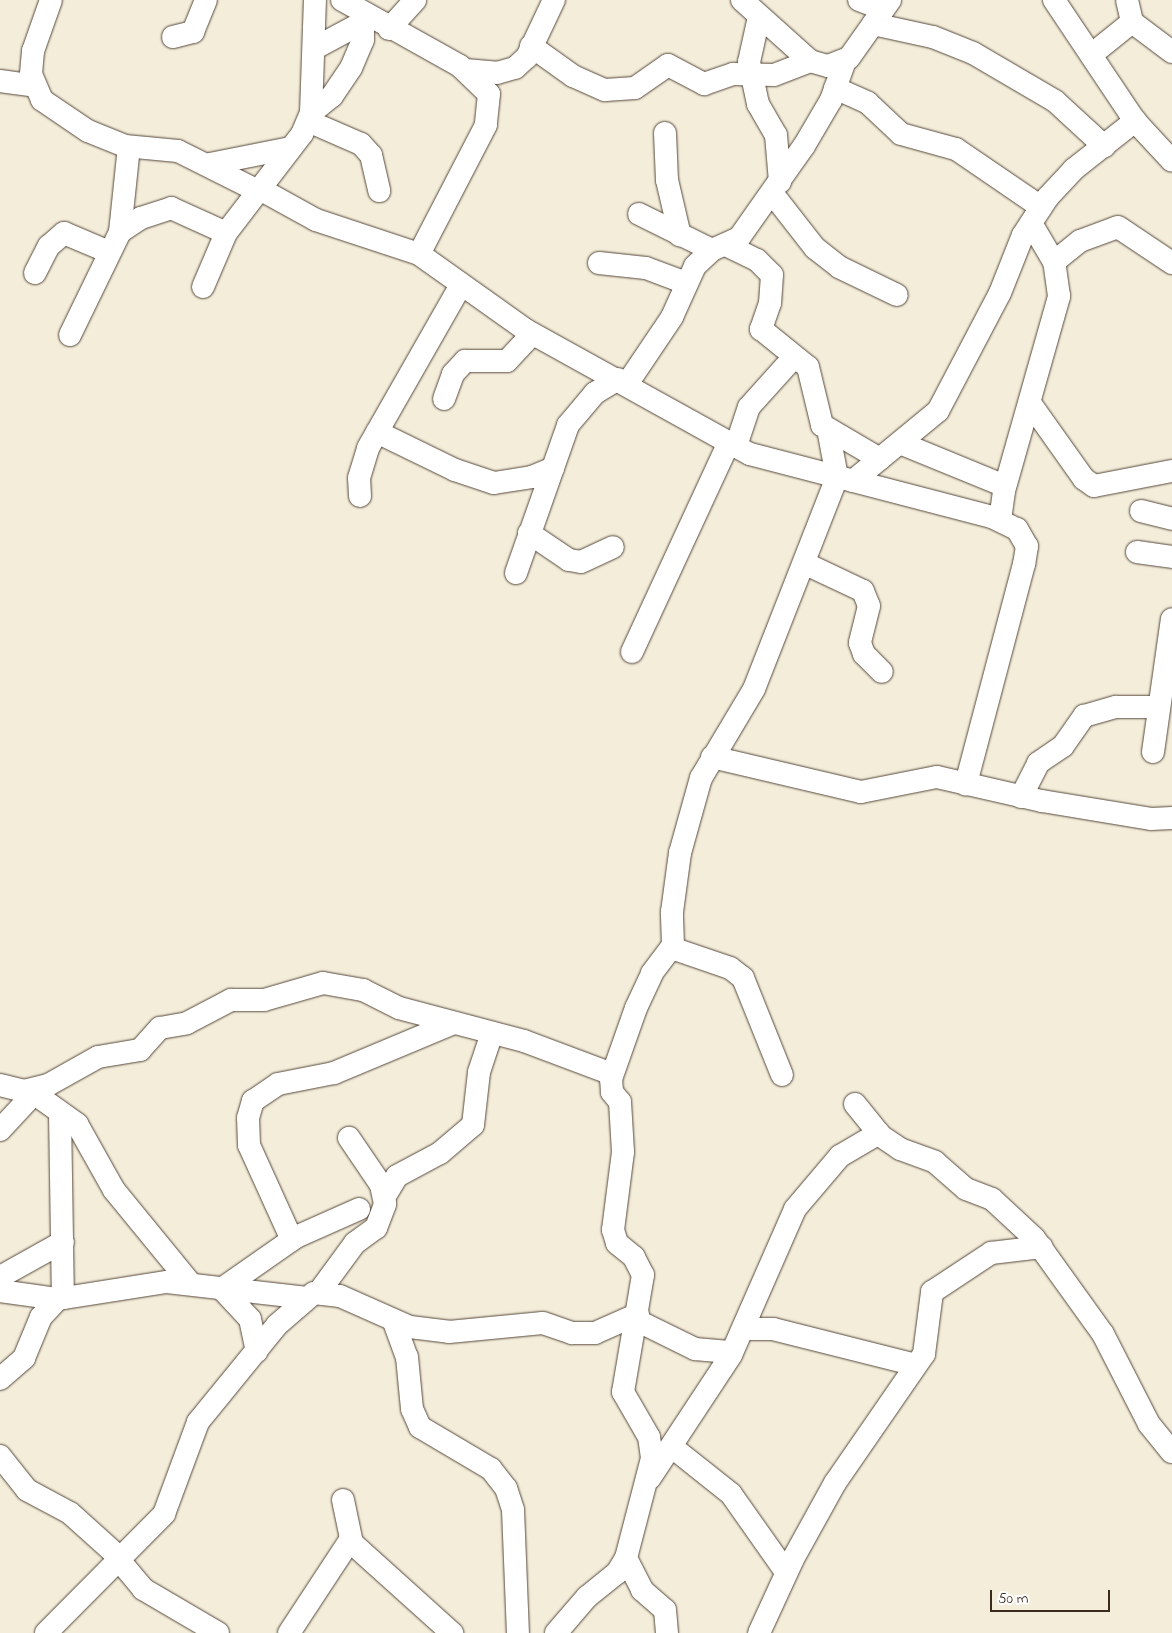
<!DOCTYPE html>
<html>
<head>
<meta charset="utf-8">
<style>
  body { margin:0 }
  #map { position:relative; width:1172px; height:1633px; overflow:hidden; background:#f3edda; font-family:"Indie Flower",sans-serif }
  div>[style] { position:absolute }
  [style*='--x'] { left:calc(var(--x)*1px); top:calc(var(--y)*1px); width:calc(var(--w)*1px); rotate:calc(var(--a)*1deg) }
  .roads { filter:drop-shadow(0 0 1px #57473a) drop-shadow(0 0 1px #57473a) }
  .minor>* { height:22px; margin:-11px; padding:0 11px; transform-origin:11px; border-radius:11px; background:#fff }
  span { translate:-50% -50%; white-space:nowrap; text-align:center; line-height:1.15; -webkit-text-stroke:4px #fff; paint-order:stroke }
  .scale { position:absolute; left:990px; top:1590px; width:120px; height:22px; box-sizing:border-box; border:2px solid #3b2a1e; border-top:0; padding-left:6px; font-size:15px; line-height:18px; white-space:nowrap; color:#3b2a1e; -webkit-text-stroke:4px #fff; paint-order:stroke }
</style>
</head>
<body>
<div id="map">
  <div class="roads">
    <div class="minor">
      <i style="--x:51;--y:0;--w:54;--a:109.4"></i>
      <i style="--x:33;--y:51;--w:23;--a:95"></i>
      <i style="--x:31;--y:74;--w:28;--a:67"></i>
      <i style="--x:42;--y:100;--w:55;--a:34"></i>
      <i style="--x:88;--y:131;--w:40;--a:22"></i>
      <i style="--x:125;--y:146;--w:53;--a:5.4"></i>
      <i style="--x:178;--y:151;--w:87;--a:26.6"></i>
      <i style="--x:342;--y:0;--w:135;--a:29.2"></i>
      <i style="--x:460;--y:66;--w:40;--a:44"></i>
      <i style="--x:489;--y:94;--w:31;--a:96"></i>
      <i style="--x:486;--y:125;--w:145;--a:117.4"></i>
      <i style="--x:742;--y:0;--w:91;--a:41.9"></i>
      <i style="--x:810;--y:61;--w:19;--a:16"></i>
      <i style="--x:828;--y:66;--w:22;--a:-21"></i>
      <i style="--x:849;--y:58;--w:71;--a:-54.7"></i>
      <i style="--x:859;--y:0;--w:26;--a:21"></i>
      <i style="--x:1054;--y:0;--w:146;--a:56.2"></i>
      <i style="--x:1135;--y:121;--w:54;--a:47.2"></i>
      <i style="--x:1127;--y:0;--w:23;--a:77"></i>
      <i style="--x:1132;--y:22;--w:50;--a:36.9"></i>
      <i style="--x:759;--y:17;--w:46;--a:102.5"></i>
      <i style="--x:749;--y:62;--w:43;--a:77.9"></i>
      <i style="--x:758;--y:104;--w:36;--a:60"></i>
      <i style="--x:776;--y:135;--w:47;--a:85.1"></i>
      <i style="--x:873;--y:24;--w:61;--a:12.2"></i>
      <i style="--x:933;--y:37;--w:43;--a:21.8"></i>
      <i style="--x:973;--y:53;--w:95;--a:30.3"></i>
      <i style="--x:1055;--y:101;--w:67;--a:42.6"></i>
      <i style="--x:389;--y:29;--w:39;--a:-48"></i>
      <i style="--x:173;--y:37;--w:21;--a:-14"></i>
      <i style="--x:193;--y:32;--w:35;--a:-68"></i>
      <i style="--x:531;--y:46;--w:52;--a:35.5"></i>
      <i style="--x:573;--y:76;--w:35;--a:24"></i>
      <i style="--x:605;--y:90;--w:30;--a:-4"></i>
      <i style="--x:635;--y:88;--w:40;--a:-34.9"></i>
      <i style="--x:668;--y:65;--w:41;--a:27.8"></i>
      <i style="--x:704;--y:84;--w:31;--a:-19"></i>
      <i style="--x:733;--y:74;--w:41;--a:1.4"></i>
      <i style="--x:774;--y:75;--w:39;--a:-21"></i>
      <i style="--x:315;--y:48;--w:64;--a:-28.2"></i>
      <i style="--x:1091;--y:55;--w:53;--a:-38.8"></i>
      <i style="--x:465;--y:70;--w:32;--a:5"></i>
      <i style="--x:497;--y:73;--w:19;--a:-16"></i>
      <i style="--x:515;--y:68;--w:16;--a:-43"></i>
      <i style="--x:527;--y:57;--w:63;--a:-64.7"></i>
      <i style="--x:0;--y:81;--w:34;--a:8"></i>
      <i style="--x:835;--y:88;--w:36;--a:24"></i>
      <i style="--x:868;--y:103;--w:45;--a:43.2"></i>
      <i style="--x:901;--y:134;--w:57;--a:15.3"></i>
      <i style="--x:956;--y:149;--w:103;--a:34.3"></i>
      <i style="--x:311;--y:113;--w:27;--a:-39"></i>
      <i style="--x:332;--y:96;--w:34;--a:-56"></i>
      <i style="--x:351;--y:68;--w:30;--a:-67"></i>
      <i style="--x:363;--y:40;--w:18;--a:-90"></i>
      <i style="--x:308;--y:121;--w:58;--a:23.5"></i>
      <i style="--x:361;--y:144;--w:15;--a:48"></i>
      <i style="--x:371;--y:155;--w:37;--a:77"></i>
      <i style="--x:665;--y:133;--w:47;--a:87.6"></i>
      <i style="--x:667;--y:180;--w:57;--a:76.9"></i>
      <i style="--x:210;--y:164;--w:82;--a:-11.3"></i>
      <i style="--x:258;--y:188;--w:66;--a:28.9"></i>
      <i style="--x:316;--y:220;--w:108;--a:18.3"></i>
      <i style="--x:419;--y:254;--w:131;--a:35.4"></i>
      <i style="--x:526;--y:330;--w:256;--a:29"></i>
      <i style="--x:750;--y:454;--w:250;--a:14.6"></i>
      <i style="--x:992;--y:517;--w:28;--a:26"></i>
      <i style="--x:1017;--y:529;--w:20;--a:60"></i>
      <i style="--x:1027;--y:546;--w:18;--a:99"></i>
      <i style="--x:1024;--y:564;--w:228;--a:104.8"></i>
      <i style="--x:772;--y:193;--w:70;--a:52"></i>
      <i style="--x:815;--y:248;--w:31;--a:38"></i>
      <i style="--x:839;--y:267;--w:64;--a:25.8"></i>
      <i style="--x:639;--y:214;--w:81;--a:26.3"></i>
      <i style="--x:120;--y:232;--w:25;--a:-34"></i>
      <i style="--x:141;--y:218;--w:32;--a:-18"></i>
      <i style="--x:171;--y:208;--w:60;--a:24.4"></i>
      <i style="--x:726;--y:245;--w:34;--a:26"></i>
      <i style="--x:757;--y:260;--w:21;--a:45"></i>
      <i style="--x:772;--y:275;--w:28;--a:94"></i>
      <i style="--x:770;--y:303;--w:28;--a:109"></i>
      <i style="--x:761;--y:329;--w:60;--a:39"></i>
      <i style="--x:808;--y:367;--w:60;--a:76.4"></i>
      <i style="--x:822;--y:425;--w:67;--a:30.4"></i>
      <i style="--x:1054;--y:262;--w:33;--a:-39"></i>
      <i style="--x:1080;--y:241;--w:40;--a:-20.2"></i>
      <i style="--x:1118;--y:227;--w:65;--a:33.7"></i>
      <i style="--x:599;--y:263;--w:47;--a:6.1"></i>
      <i style="--x:646;--y:268;--w:43;--a:20.6"></i>
      <i style="--x:35;--y:273;--w:30;--a:-63"></i>
      <i style="--x:49;--y:246;--w:20;--a:-41"></i>
      <i style="--x:64;--y:233;--w:49;--a:22.9"></i>
      <i style="--x:203;--y:287;--w:59;--a:-66.9"></i>
      <i style="--x:226;--y:233;--w:125;--a:-52.5"></i>
      <i style="--x:302;--y:134;--w:23;--a:-67"></i>
      <i style="--x:311;--y:113;--w:113;--a:-88"></i>
      <i style="--x:70;--y:335;--w:114;--a:-64.1"></i>
      <i style="--x:120;--y:232;--w:85;--a:-84"></i>
      <i style="--x:627;--y:384;--w:81;--a:-56.1"></i>
      <i style="--x:672;--y:317;--w:56;--a:-65.7"></i>
      <i style="--x:695;--y:266;--w:23;--a:-43"></i>
      <i style="--x:712;--y:250;--w:30;--a:-24"></i>
      <i style="--x:739;--y:238;--w:113;--a:-54.8"></i>
      <i style="--x:804;--y:146;--w:53;--a:-59.6"></i>
      <i style="--x:831;--y:100;--w:41;--a:-70.3"></i>
      <i style="--x:444;--y:399;--w:27;--a:-70"></i>
      <i style="--x:453;--y:374;--w:18;--a:-47"></i>
      <i style="--x:465;--y:361;--w:42;--a:0"></i>
      <i style="--x:507;--y:361;--w:37;--a:-47"></i>
      <i style="--x:1030;--y:403;--w:93;--a:54.6"></i>
      <i style="--x:1084;--y:479;--w:12;--a:35"></i>
      <i style="--x:1094;--y:486;--w:79;--a:-10.9"></i>
      <i style="--x:377;--y:432;--w:87;--a:26"></i>
      <i style="--x:455;--y:470;--w:41;--a:18.4"></i>
      <i style="--x:494;--y:483;--w:38;--a:-9"></i>
      <i style="--x:532;--y:477;--w:23;--a:-23"></i>
      <i style="--x:900;--y:443;--w:113;--a:22.3"></i>
      <i style="--x:736;--y:446;--w:41;--a:-71.6"></i>
      <i style="--x:749;--y:407;--w:67;--a:-48"></i>
      <i style="--x:853;--y:481;--w:110;--a:-39.5"></i>
      <i style="--x:938;--y:411;--w:133;--a:-62.3"></i>
      <i style="--x:1000;--y:293;--w:62;--a:-68.4"></i>
      <i style="--x:1023;--y:235;--w:45;--a:-56.7"></i>
      <i style="--x:1048;--y:197;--w:38;--a:-47"></i>
      <i style="--x:1074;--y:169;--w:78;--a:-38.2"></i>
      <i style="--x:360;--y:496;--w:18;--a:-93"></i>
      <i style="--x:359;--y:478;--w:31;--a:-73"></i>
      <i style="--x:368;--y:448;--w:185;--a:-60.3"></i>
      <i style="--x:1141;--y:511;--w:32;--a:14"></i>
      <i style="--x:1000;--y:520;--w:29;--a:-82"></i>
      <i style="--x:1004;--y:491;--w:203;--a:-74.2"></i>
      <i style="--x:1059;--y:296;--w:34;--a:-98"></i>
      <i style="--x:1054;--y:262;--w:45;--a:-120.5"></i>
      <i style="--x:529;--y:533;--w:48;--a:34"></i>
      <i style="--x:569;--y:560;--w:12;--a:9"></i>
      <i style="--x:581;--y:562;--w:35;--a:-25"></i>
      <i style="--x:1137;--y:552;--w:35;--a:8"></i>
      <i style="--x:806;--y:564;--w:63;--a:25.3"></i>
      <i style="--x:863;--y:591;--w:16;--a:68"></i>
      <i style="--x:869;--y:606;--w:38;--a:104"></i>
      <i style="--x:860;--y:643;--w:12;--a:70"></i>
      <i style="--x:864;--y:654;--w:25;--a:45"></i>
      <i style="--x:516;--y:573;--w:157;--a:-70.6"></i>
      <i style="--x:568;--y:425;--w:42;--a:-49.8"></i>
      <i style="--x:595;--y:393;--w:27;--a:-31"></i>
      <i style="--x:632;--y:652;--w:231;--a:-65.2"></i>
      <i style="--x:1153;--y:752;--w:134;--a:-81.9"></i>
      <i style="--x:712;--y:757;--w:153;--a:13.2"></i>
      <i style="--x:861;--y:792;--w:77;--a:-11.2"></i>
      <i style="--x:937;--y:777;--w:108;--a:12.9"></i>
      <i style="--x:1042;--y:801;--w:110;--a:9.4"></i>
      <i style="--x:1151;--y:819;--w:21;--a:-3"></i>
      <i style="--x:1021;--y:797;--w:38;--a:-63"></i>
      <i style="--x:1038;--y:763;--w:30;--a:-34"></i>
      <i style="--x:1063;--y:746;--w:37;--a:-55"></i>
      <i style="--x:1084;--y:716;--w:33;--a:-16"></i>
      <i style="--x:1116;--y:707;--w:43;--a:0"></i>
      <i style="--x:782;--y:1075;--w:105;--a:-111.9"></i>
      <i style="--x:743;--y:978;--w:16;--a:-142"></i>
      <i style="--x:730;--y:968;--w:56;--a:-161.2"></i>
      <i style="--x:677;--y:950;--w:6;--a:-129"></i>
      <i style="--x:673;--y:945;--w:33;--a:-92"></i>
      <i style="--x:672;--y:912;--w:60;--a:-82.3"></i>
      <i style="--x:680;--y:853;--w:78;--a:-74.4"></i>
      <i style="--x:701;--y:778;--w:104;--a:-59.2"></i>
      <i style="--x:754;--y:689;--w:228;--a:-68.6"></i>
      <i style="--x:837;--y:477;--w:49;--a:-100.6"></i>
      <i style="--x:0;--y:1085;--w:25;--a:14"></i>
      <i style="--x:24;--y:1091;--w:25;--a:-14"></i>
      <i style="--x:48;--y:1085;--w:57;--a:-29.2"></i>
      <i style="--x:98;--y:1057;--w:43;--a:-9.5"></i>
      <i style="--x:140;--y:1050;--w:30;--a:-48"></i>
      <i style="--x:160;--y:1028;--w:27;--a:-10"></i>
      <i style="--x:187;--y:1023;--w:50;--a:-27.6"></i>
      <i style="--x:231;--y:1000;--w:33;--a:0"></i>
      <i style="--x:264;--y:1000;--w:61;--a:-16.1"></i>
      <i style="--x:323;--y:983;--w:41;--a:9.9"></i>
      <i style="--x:363;--y:990;--w:40;--a:26.6"></i>
      <i style="--x:399;--y:1008;--w:129;--a:14.8"></i>
      <i style="--x:524;--y:1041;--w:94;--a:20.6"></i>
      <i style="--x:35;--y:1094;--w:52;--a:35.5"></i>
      <i style="--x:77;--y:1124;--w:76;--a:60.7"></i>
      <i style="--x:114;--y:1190;--w:120;--a:50.7"></i>
      <i style="--x:855;--y:1104;--w:41;--a:50.9"></i>
      <i style="--x:881;--y:1136;--w:23;--a:34"></i>
      <i style="--x:900;--y:1149;--w:37;--a:20"></i>
      <i style="--x:935;--y:1162;--w:41;--a:41.1"></i>
      <i style="--x:966;--y:1189;--w:28;--a:21"></i>
      <i style="--x:992;--y:1199;--w:57;--a:42.9"></i>
      <i style="--x:1034;--y:1238;--w:118;--a:54.3"></i>
      <i style="--x:1103;--y:1334;--w:101;--a:62.9"></i>
      <i style="--x:1149;--y:1424;--w:36;--a:51"></i>
      <i style="--x:60;--y:1113;--w:185;--a:89.1"></i>
      <i style="--x:0;--y:1130;--w:57;--a:-47.1"></i>
      <i style="--x:385;--y:1196;--w:23;--a:-59"></i>
      <i style="--x:397;--y:1176;--w:49;--a:-28.1"></i>
      <i style="--x:440;--y:1153;--w:43;--a:-40.3"></i>
      <i style="--x:473;--y:1125;--w:53;--a:-83.5"></i>
      <i style="--x:479;--y:1072;--w:41;--a:-71.6"></i>
      <i style="--x:292;--y:1240;--w:104;--a:-114.4"></i>
      <i style="--x:249;--y:1145;--w:27;--a:-92"></i>
      <i style="--x:248;--y:1118;--w:18;--a:-74"></i>
      <i style="--x:253;--y:1101;--w:30;--a:-34"></i>
      <i style="--x:278;--y:1084;--w:57;--a:-11.1"></i>
      <i style="--x:334;--y:1073;--w:127;--a:-22.7"></i>
      <i style="--x:0;--y:1277;--w:72;--a:-29.1"></i>
      <i style="--x:221;--y:1288;--w:42;--a:46.9"></i>
      <i style="--x:250;--y:1319;--w:33;--a:78"></i>
      <i style="--x:223;--y:1288;--w:89;--a:-34.9"></i>
      <i style="--x:296;--y:1237;--w:69;--a:-24"></i>
      <i style="--x:0;--y:1291;--w:59;--a:7.9"></i>
      <i style="--x:319;--y:1292;--w:61;--a:-53.7"></i>
      <i style="--x:355;--y:1243;--w:26;--a:-36"></i>
      <i style="--x:376;--y:1228;--w:26;--a:-69"></i>
      <i style="--x:385;--y:1204;--w:19;--a:-102"></i>
      <i style="--x:381;--y:1185;--w:57;--a:-124.2"></i>
      <i style="--x:636;--y:1320;--w:66;--a:26.2"></i>
      <i style="--x:695;--y:1349;--w:37;--a:5"></i>
      <i style="--x:394;--y:1322;--w:37;--a:70"></i>
      <i style="--x:407;--y:1357;--w:52;--a:84.5"></i>
      <i style="--x:412;--y:1409;--w:20;--a:66"></i>
      <i style="--x:420;--y:1427;--w:82;--a:30.6"></i>
      <i style="--x:491;--y:1469;--w:24;--a:52"></i>
      <i style="--x:506;--y:1488;--w:23;--a:72"></i>
      <i style="--x:513;--y:1510;--w:123;--a:87.7"></i>
      <i style="--x:744;--y:1329;--w:29;--a:0"></i>
      <i style="--x:773;--y:1329;--w:147;--a:14.1"></i>
      <i style="--x:0;--y:1379;--w:32;--a:-41"></i>
      <i style="--x:24;--y:1358;--w:44;--a:-67.5"></i>
      <i style="--x:41;--y:1317;--w:25;--a:-47"></i>
      <i style="--x:58;--y:1299;--w:110;--a:-8.9"></i>
      <i style="--x:167;--y:1282;--w:141;--a:6.5"></i>
      <i style="--x:672;--y:1447;--w:75;--a:38.5"></i>
      <i style="--x:731;--y:1494;--w:95;--a:54.8"></i>
      <i style="--x:0;--y:1456;--w:43;--a:51.5"></i>
      <i style="--x:27;--y:1490;--w:49;--a:28.1"></i>
      <i style="--x:70;--y:1513;--w:69;--a:42"></i>
      <i style="--x:650;--y:1478;--w:147;--a:-56.6"></i>
      <i style="--x:731;--y:1355;--w:159;--a:-66.3"></i>
      <i style="--x:795;--y:1209;--w:70;--a:-49.7"></i>
      <i style="--x:840;--y:1156;--w:45;--a:-30.5"></i>
      <i style="--x:343;--y:1500;--w:44;--a:78.2"></i>
      <i style="--x:352;--y:1543;--w:135;--a:42"></i>
      <i style="--x:626;--y:1558;--w:36;--a:63"></i>
      <i style="--x:642;--y:1590;--w:30;--a:41"></i>
      <i style="--x:665;--y:1610;--w:23;--a:85"></i>
      <i style="--x:119;--y:1560;--w:38;--a:50"></i>
      <i style="--x:143;--y:1589;--w:87;--a:30.4"></i>
      <i style="--x:46;--y:1633;--w:168;--a:-45.2"></i>
      <i style="--x:164;--y:1514;--w:98;--a:-69.7"></i>
      <i style="--x:198;--y:1422;--w:125;--a:-50.8"></i>
      <i style="--x:277;--y:1325;--w:49;--a:-40.9"></i>
      <i style="--x:314;--y:1293;--w:26;--a:7"></i>
      <i style="--x:340;--y:1296;--w:77;--a:23.9"></i>
      <i style="--x:410;--y:1327;--w:39;--a:7"></i>
      <i style="--x:449;--y:1332;--w:94;--a:-5.5"></i>
      <i style="--x:543;--y:1323;--w:31;--a:19"></i>
      <i style="--x:572;--y:1333;--w:23;--a:0"></i>
      <i style="--x:595;--y:1333;--w:47;--a:-23.8"></i>
      <i style="--x:289;--y:1633;--w:111;--a:-56.7"></i>
      <i style="--x:556;--y:1633;--w:48;--a:-49.3"></i>
      <i style="--x:587;--y:1597;--w:38;--a:-39"></i>
      <i style="--x:617;--y:1573;--w:17;--a:-59"></i>
      <i style="--x:626;--y:1558;--w:103;--a:-75.4"></i>
      <i style="--x:652;--y:1458;--w:21;--a:-98"></i>
      <i style="--x:649;--y:1437;--w:52;--a:-120"></i>
      <i style="--x:623;--y:1392;--w:119;--a:-80.3"></i>
      <i style="--x:643;--y:1275;--w:20;--a:-117"></i>
      <i style="--x:634;--y:1257;--w:22;--a:-141"></i>
      <i style="--x:617;--y:1243;--w:14;--a:-107"></i>
      <i style="--x:613;--y:1230;--w:79;--a:-82.7"></i>
      <i style="--x:623;--y:1152;--w:50;--a:-93.4"></i>
      <i style="--x:620;--y:1102;--w:13;--a:-129"></i>
      <i style="--x:612;--y:1092;--w:13;--a:-94"></i>
      <i style="--x:611;--y:1079;--w:75;--a:-70.6"></i>
      <i style="--x:636;--y:1008;--w:38;--a:-65"></i>
      <i style="--x:652;--y:973;--w:35;--a:-53"></i>
      <i style="--x:759;--y:1633;--w:81;--a:-65.3"></i>
      <i style="--x:793;--y:1559;--w:87;--a:-61.1"></i>
      <i style="--x:835;--y:1483;--w:157;--a:-55.4"></i>
      <i style="--x:924;--y:1354;--w:63;--a:-82.6"></i>
      <i style="--x:932;--y:1292;--w:71;--a:-33.5"></i>
      <i style="--x:991;--y:1253;--w:51;--a:-6.7"></i>
    </div>
  </div>
  <div class="scale">50 m</div>
</div>
</body>
</html>
